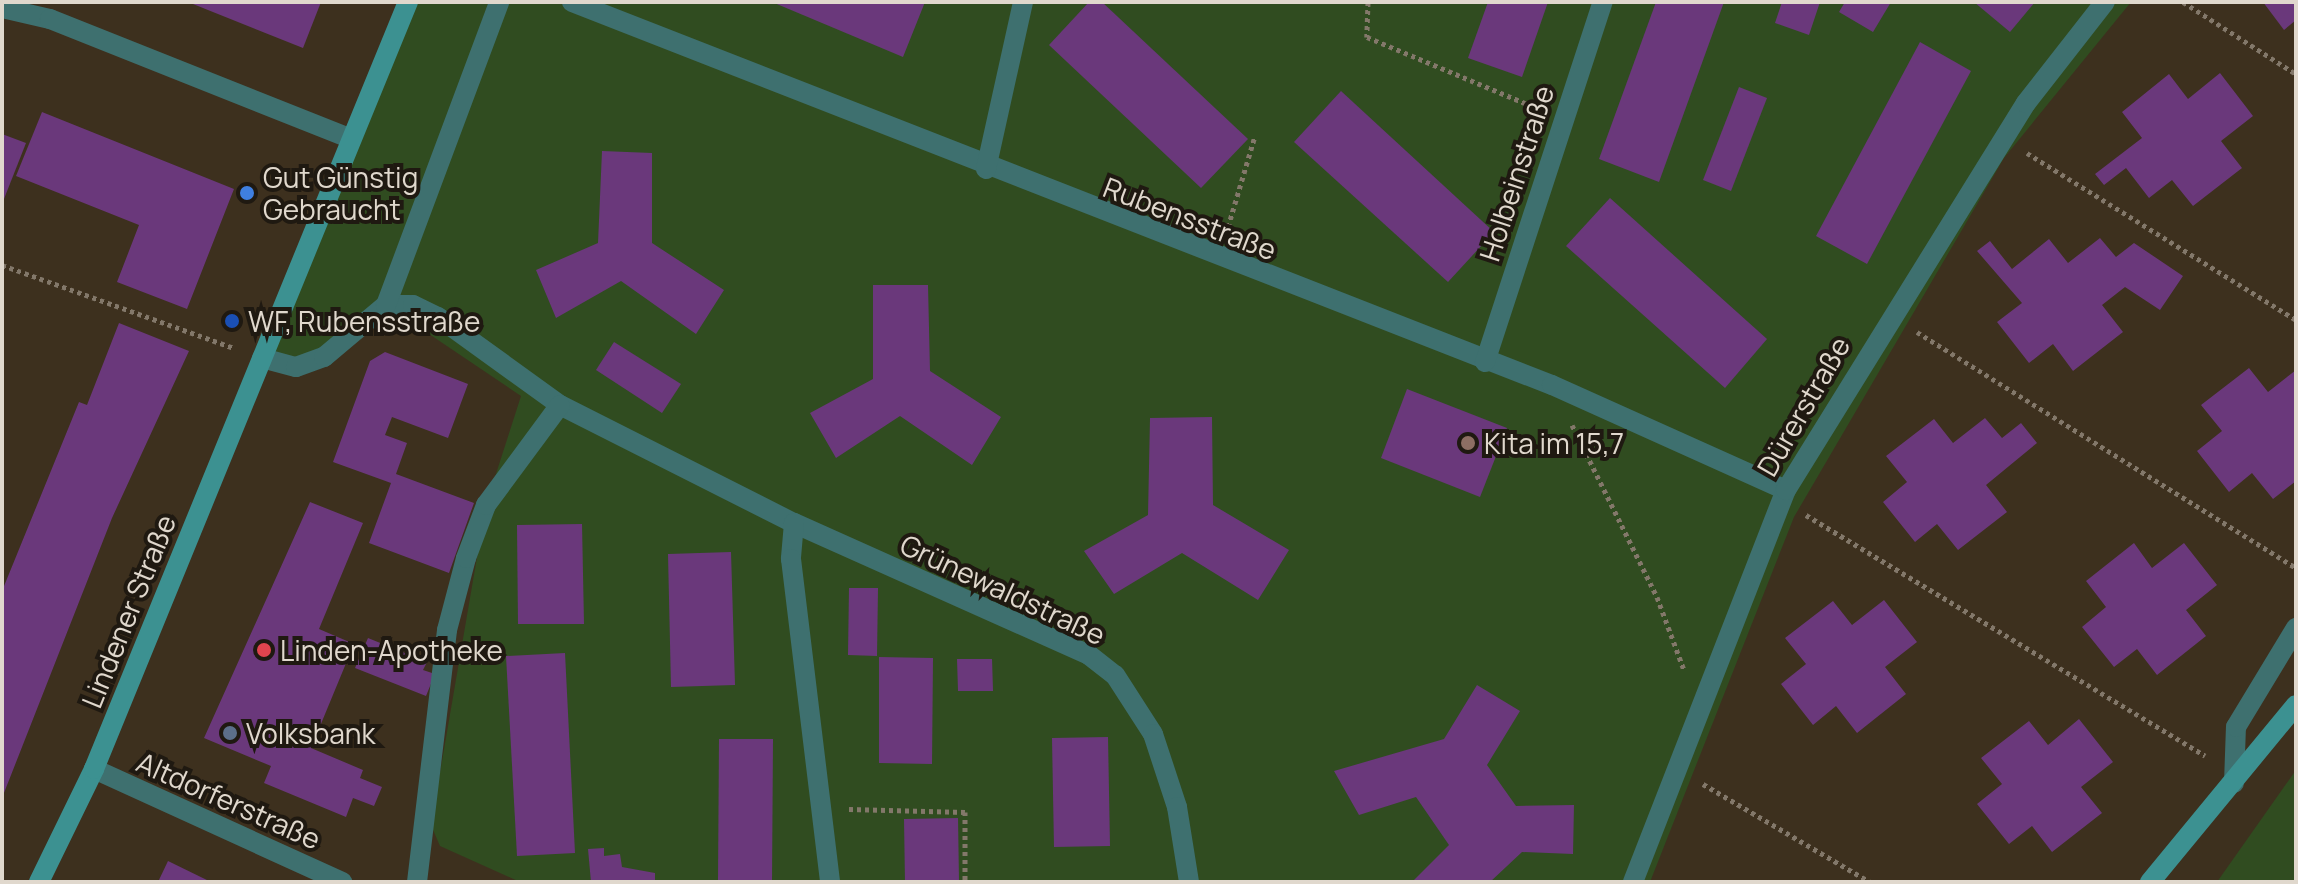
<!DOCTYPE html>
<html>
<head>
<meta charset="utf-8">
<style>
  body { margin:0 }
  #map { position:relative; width:2298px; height:884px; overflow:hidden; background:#3d301e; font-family:Manrope,sans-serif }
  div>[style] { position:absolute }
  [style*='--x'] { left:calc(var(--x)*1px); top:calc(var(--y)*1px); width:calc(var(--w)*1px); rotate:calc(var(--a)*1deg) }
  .green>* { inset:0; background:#304c20 }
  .building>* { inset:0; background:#6a387b }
  .path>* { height:5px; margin-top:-2.5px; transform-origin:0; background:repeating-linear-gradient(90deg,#83786a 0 4px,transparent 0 8px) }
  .street>* { height:20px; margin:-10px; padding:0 10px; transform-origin:10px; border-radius:10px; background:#3e706f }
  .secondary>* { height:20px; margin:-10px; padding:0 10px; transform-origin:10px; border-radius:10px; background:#3c9191 }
  .dots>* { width:22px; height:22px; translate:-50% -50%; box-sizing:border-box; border:4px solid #1f1911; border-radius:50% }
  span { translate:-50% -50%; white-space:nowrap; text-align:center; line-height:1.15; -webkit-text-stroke:8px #1f1911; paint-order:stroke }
  .street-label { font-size:28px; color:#e0d8cd }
  .poi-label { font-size:28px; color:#e0d8cd }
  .left { translate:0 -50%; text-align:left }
  .frame { position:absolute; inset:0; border:4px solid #e0d8cd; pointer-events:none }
</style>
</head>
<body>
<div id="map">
  <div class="green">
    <i style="clip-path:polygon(408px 2px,2131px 2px,2004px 158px,1794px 517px,1650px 882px,520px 882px,440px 846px,431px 825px,486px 505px,521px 396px,386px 305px,324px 357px,262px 358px)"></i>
    <i style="clip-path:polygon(2296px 770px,2296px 882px,2217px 882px)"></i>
  </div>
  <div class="building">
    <i style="clip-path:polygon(188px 2px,321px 2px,303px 48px)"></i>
    <i style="clip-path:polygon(772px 2px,925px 2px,903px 57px)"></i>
    <i style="clip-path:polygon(1089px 2px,1102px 2px,1248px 139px,1201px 188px,1049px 45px)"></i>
    <i style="clip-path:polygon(1488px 2px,1548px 2px,1522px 77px,1468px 58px)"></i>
    <i style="clip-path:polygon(1656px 2px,1724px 2px,1659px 182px,1599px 159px)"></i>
    <i style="clip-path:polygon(1782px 2px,1820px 2px,1809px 35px,1775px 23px)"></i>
    <i style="clip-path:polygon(1845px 2px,1891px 2px,1873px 32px,1839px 12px)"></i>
    <i style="clip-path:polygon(1974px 2px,2035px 2px,2010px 32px)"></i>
    <i style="clip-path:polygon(2263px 2px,2296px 2px,2296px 20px,2284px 30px)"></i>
    <i style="clip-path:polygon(1920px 42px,1971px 71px,1867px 264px,1816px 236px)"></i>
    <i style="clip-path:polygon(2220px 73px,2253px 116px,2221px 141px,2242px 168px,2193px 206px,2172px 180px,2149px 198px,2126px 168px,2104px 185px,2095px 174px,2142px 138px,2122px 112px,2169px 74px,2188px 99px)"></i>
    <i style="clip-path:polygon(1739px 87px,1767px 98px,1731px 191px,1703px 180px)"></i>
    <i style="clip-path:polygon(1341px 91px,1494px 232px,1448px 282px,1294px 142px)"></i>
    <i style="clip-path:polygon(42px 112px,234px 189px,187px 309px,117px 282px,139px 225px,16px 176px)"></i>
    <i style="clip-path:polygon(2px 134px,26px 143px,2px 204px)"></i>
    <i style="clip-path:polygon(602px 151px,652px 153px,652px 243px,724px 290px,696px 334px,621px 281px,556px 318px,536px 270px,598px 243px)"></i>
    <i style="clip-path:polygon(1610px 198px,1767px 339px,1725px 388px,1566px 246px)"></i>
    <i style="clip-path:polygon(2100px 238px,2116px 257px,2134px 243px,2183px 276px,2160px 310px,2125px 287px,2102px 305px,2123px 332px,2073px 371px,2053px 344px,2029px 363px,1997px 322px,2022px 303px,1977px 251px,1990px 241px,2012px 269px,2049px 239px,2068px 263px)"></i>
    <i style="clip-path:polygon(873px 285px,928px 285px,930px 371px,1001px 417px,972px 465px,900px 416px,836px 458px,810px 413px,873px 379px)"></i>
    <i style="clip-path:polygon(119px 323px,189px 351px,112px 518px,2px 798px,2px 591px,79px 402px,87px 405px)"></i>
    <i style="clip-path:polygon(614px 342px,681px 384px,662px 413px,596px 370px)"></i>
    <i style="clip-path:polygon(385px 352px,468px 384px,448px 438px,392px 417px,385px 435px,407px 443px,396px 474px,474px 503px,449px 573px,369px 543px,391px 483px,333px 462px,370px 361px)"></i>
    <i style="clip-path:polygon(2249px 368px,2268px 392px,2296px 370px,2296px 481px,2273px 499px,2252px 473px,2229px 492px,2197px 451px,2222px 431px,2201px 405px)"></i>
    <i style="clip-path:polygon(1407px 389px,1507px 428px,1480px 497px,1381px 458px)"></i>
    <i style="clip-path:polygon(1212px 417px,1213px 505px,1289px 550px,1258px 600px,1182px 553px,1114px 594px,1084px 551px,1148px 515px,1150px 418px)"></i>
    <i style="clip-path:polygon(1985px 418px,2002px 438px,2021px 423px,2037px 443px,1986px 485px,2007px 512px,1958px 550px,1937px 524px,1915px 542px,1883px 502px,1907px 482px,1886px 456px,1934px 419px,1953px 443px)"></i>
    <i style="clip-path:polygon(310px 502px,363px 523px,319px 629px,354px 644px,311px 748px,363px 770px,360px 778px,382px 787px,374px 806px,353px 798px,346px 817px,264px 783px,271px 766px,204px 738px)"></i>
    <i style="clip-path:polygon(582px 524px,584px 624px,518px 624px,517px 525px)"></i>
    <i style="clip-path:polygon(2134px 543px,2152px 568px,2184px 543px,2217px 585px,2186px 610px,2206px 636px,2157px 675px,2137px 649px,2114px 667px,2082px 627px,2106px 607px,2086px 581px)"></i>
    <i style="clip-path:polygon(731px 552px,735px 685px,671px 687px,668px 554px)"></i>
    <i style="clip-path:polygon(849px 588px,878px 588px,877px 656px,848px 655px)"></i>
    <i style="clip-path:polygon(1884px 600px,1917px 642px,1885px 667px,1906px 694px,1857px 733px,1836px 706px,1813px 725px,1781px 684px,1806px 664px,1785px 638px,1833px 601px,1852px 625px)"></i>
    <i style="clip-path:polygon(368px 638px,427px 662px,423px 670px,435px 674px,426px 696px,355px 668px)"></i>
    <i style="clip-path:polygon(565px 653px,575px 853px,517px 856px,506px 656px)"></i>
    <i style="clip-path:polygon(879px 657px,933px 658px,932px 764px,879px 763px)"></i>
    <i style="clip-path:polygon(957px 659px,992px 659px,993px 691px,958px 691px)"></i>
    <i style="clip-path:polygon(1477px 685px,1520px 711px,1487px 765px,1516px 806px,1574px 805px,1573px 854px,1522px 852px,1490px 882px,1412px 882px,1449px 845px,1416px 797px,1359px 815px,1334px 771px,1444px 739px)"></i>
    <i style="clip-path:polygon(2079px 719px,2113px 762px,2081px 787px,2102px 813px,2052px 852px,2032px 826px,2009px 844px,1977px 804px,2002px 784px,1981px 758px,2029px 721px,2048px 745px)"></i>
    <i style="clip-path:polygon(1108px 737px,1110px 846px,1054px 847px,1052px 738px)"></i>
    <i style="clip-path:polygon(719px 739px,773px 739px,772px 882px,718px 882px)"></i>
    <i style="clip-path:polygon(958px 818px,959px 882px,905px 882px,904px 819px)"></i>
    <i style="clip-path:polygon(604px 848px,604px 856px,620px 854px,622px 867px,655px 873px,655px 882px,591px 882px,588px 849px)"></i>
    <i style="clip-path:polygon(168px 861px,211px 882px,158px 882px)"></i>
  </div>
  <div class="path">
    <i style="--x:1368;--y:2;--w:35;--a:92"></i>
    <i style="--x:1367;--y:37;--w:184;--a:22.7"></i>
    <i style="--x:2183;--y:2;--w:134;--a:32.5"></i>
    <i style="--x:2027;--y:153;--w:317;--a:31.8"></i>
    <i style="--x:1228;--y:227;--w:95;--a:-73.5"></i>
    <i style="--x:2;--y:265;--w:246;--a:19.7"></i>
    <i style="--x:1917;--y:332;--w:446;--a:31.9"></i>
    <i style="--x:1572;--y:425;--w:192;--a:63.7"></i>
    <i style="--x:1657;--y:597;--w:78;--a:69.7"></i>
    <i style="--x:1806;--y:515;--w:466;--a:31.1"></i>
    <i style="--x:1703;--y:784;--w:194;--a:30.4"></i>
    <i style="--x:849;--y:809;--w:116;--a:1.5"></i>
    <i style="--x:965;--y:812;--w:70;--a:90"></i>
  </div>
  <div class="street">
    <i style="--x:572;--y:2;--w:1052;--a:21.35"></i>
    <i style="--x:1552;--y:385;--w:256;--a:24.2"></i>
    <i style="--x:2;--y:8;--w:49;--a:12.9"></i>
    <i style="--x:50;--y:19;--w:322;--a:21.7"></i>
    <i style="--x:986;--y:169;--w:171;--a:-77.5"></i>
    <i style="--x:386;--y:305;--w:27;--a:0"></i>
    <i style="--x:413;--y:305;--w:28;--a:26"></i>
    <i style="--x:438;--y:317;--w:150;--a:35.8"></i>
    <i style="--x:560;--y:405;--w:262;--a:26.8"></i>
    <i style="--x:794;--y:523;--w:323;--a:24.1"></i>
    <i style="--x:1089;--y:655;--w:33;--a:38"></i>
    <i style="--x:1115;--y:675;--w:70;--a:57.2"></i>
    <i style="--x:1153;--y:734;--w:77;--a:71.8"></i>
    <i style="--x:1177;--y:807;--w:76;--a:80.9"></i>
    <i style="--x:262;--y:358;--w:35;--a:15"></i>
    <i style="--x:296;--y:367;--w:30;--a:-20"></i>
    <i style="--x:324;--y:357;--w:81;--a:-40"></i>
    <i style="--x:386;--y:305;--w:323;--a:-69.5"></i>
    <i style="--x:1485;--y:362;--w:379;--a:-71.9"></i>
    <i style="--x:794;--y:523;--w:36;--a:95"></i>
    <i style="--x:791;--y:559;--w:325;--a:83.1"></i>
    <i style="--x:94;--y:769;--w:273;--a:24.5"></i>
    <i style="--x:2234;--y:783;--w:56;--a:-88"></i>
    <i style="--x:2236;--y:727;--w:116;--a:-58.8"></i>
    <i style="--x:417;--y:882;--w:254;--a:-83.2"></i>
    <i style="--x:447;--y:630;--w:74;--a:-75.2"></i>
    <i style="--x:466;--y:558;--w:57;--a:-69.3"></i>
    <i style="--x:486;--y:505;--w:124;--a:-53.5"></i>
    <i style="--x:1633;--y:882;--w:421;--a:-68.7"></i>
    <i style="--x:1786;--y:490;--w:455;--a:-58.2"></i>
    <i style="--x:2026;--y:103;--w:128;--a:-52"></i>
  </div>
  <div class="secondary">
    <i style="--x:39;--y:882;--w:126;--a:-64"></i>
    <i style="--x:94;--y:769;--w:829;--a:-67.74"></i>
    <i style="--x:2150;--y:882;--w:229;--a:-50.5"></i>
  </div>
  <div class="dots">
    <i style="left:247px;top:193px;background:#3f7fe0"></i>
    <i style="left:232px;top:321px;background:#1a4fb4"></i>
    <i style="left:1468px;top:443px;background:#8d6e63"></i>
    <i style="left:264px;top:650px;background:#e0444e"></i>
    <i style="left:230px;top:733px;background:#5c6f8a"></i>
  </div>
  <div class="street-label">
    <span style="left:1516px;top:173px;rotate:-72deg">Holbeinstraße</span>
    <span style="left:1190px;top:218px;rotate:21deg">Rubensstraße</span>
    <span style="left:1803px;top:406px;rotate:-60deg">Dürerstraße</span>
    <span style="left:1003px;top:589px;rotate:25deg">Grünewaldstraße</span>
    <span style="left:128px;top:611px;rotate:-68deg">Lindener Straße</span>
    <span style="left:229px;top:800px;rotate:24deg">Altdorferstraße</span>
  </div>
  <div class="poi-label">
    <span class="left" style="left:263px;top:193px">Gut Günstig<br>Gebraucht</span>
    <span class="left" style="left:248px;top:321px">WF, Rubensstraße</span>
    <span class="left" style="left:1484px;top:443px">Kita im 15,7</span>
    <span class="left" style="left:280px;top:650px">Linden-Apotheke</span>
    <span class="left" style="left:246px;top:733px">Volksbank</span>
  </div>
  <div class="frame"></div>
</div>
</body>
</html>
